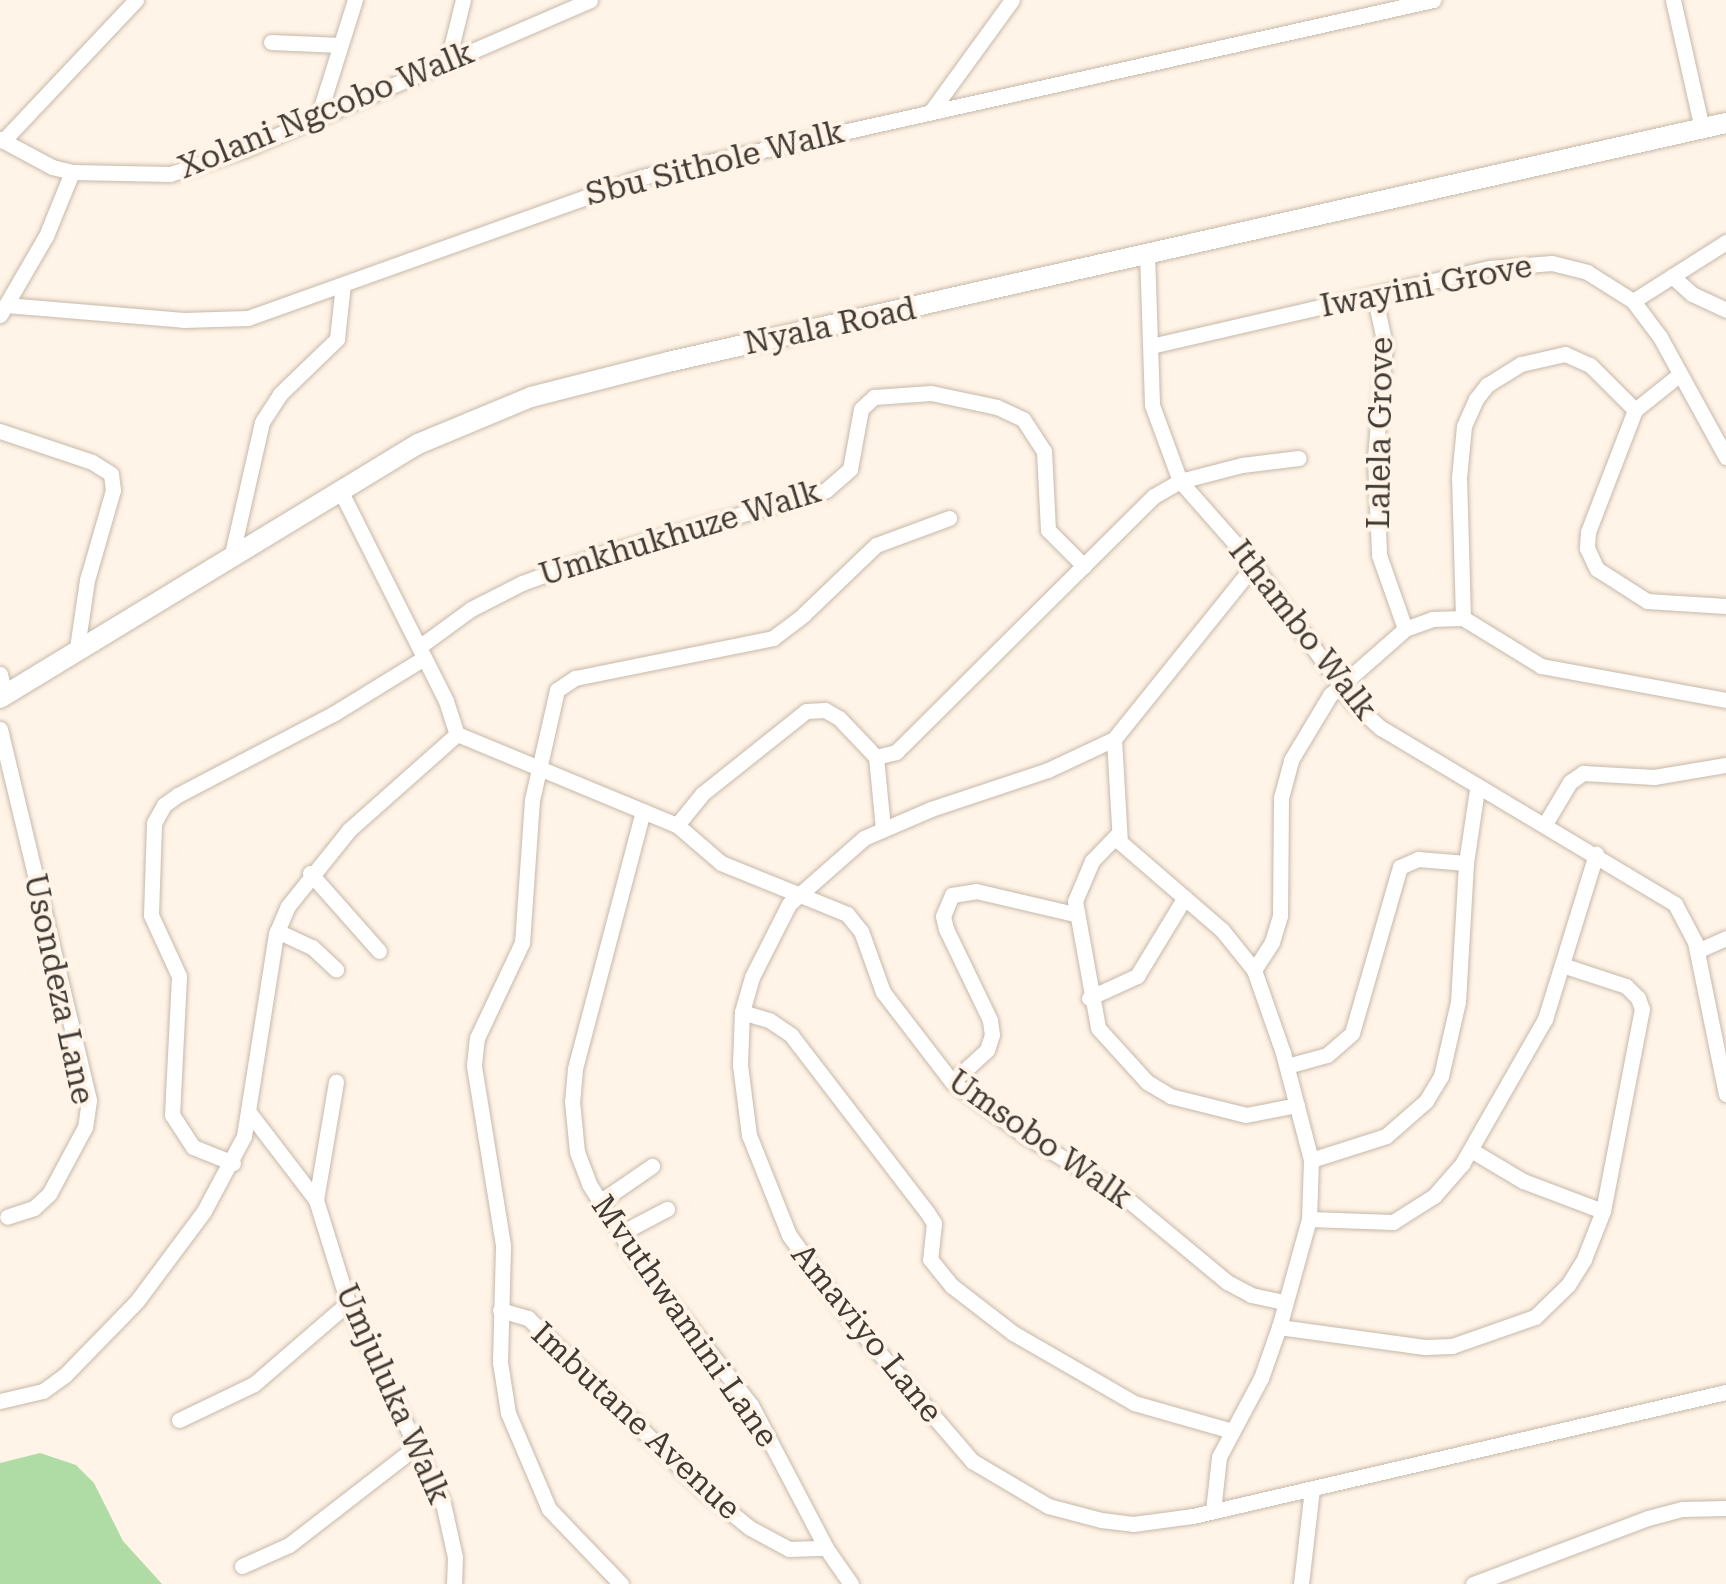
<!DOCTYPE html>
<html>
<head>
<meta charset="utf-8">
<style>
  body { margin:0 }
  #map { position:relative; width:1726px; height:1584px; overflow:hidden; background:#fff4e7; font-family:"Roboto Serif",serif }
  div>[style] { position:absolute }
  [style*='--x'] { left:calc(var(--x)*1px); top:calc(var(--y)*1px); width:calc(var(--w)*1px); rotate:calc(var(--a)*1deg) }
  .green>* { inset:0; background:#aedca4 }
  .roads { filter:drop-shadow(0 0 2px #c6b9aa) drop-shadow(0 0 2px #c6b9aa) }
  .street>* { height:15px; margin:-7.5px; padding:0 7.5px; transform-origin:7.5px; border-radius:7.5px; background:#fff }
  .secondary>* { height:20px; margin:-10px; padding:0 10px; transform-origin:10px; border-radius:10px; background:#fff }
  span { translate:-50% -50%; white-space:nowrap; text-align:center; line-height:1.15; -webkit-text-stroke:8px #fff4e7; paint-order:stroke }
  .street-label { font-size:32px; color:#413b35 }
</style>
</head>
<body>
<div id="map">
  <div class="green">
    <i style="clip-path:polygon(40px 1453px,76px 1465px,94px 1483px,123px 1541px,162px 1584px,0 1584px,0 1463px)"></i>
  </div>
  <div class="roads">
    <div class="street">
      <i style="--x:1673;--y:0;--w:132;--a:77.3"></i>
      <i style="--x:271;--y:42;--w:69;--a:2.5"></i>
      <i style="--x:447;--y:64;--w:66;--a:-76"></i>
      <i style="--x:932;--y:110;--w:136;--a:-54"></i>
      <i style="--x:318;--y:117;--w:123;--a:-72.5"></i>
      <i style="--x:0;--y:139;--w:59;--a:28.3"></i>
      <i style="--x:52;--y:167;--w:21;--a:14"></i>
      <i style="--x:72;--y:172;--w:98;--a:1.2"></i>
      <i style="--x:170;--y:174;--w:80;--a:-18.2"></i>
      <i style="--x:246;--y:149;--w:375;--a:-23.4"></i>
      <i style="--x:3;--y:141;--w:194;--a:-46.7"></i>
      <i style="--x:1147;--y:253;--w:152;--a:88.1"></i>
      <i style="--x:1152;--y:405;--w:81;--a:69.8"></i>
      <i style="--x:1180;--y:481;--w:112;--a:48.6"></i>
      <i style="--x:1254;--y:565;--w:171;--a:54.3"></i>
      <i style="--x:1354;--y:704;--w:36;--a:42"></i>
      <i style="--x:1381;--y:728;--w:343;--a:30.9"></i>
      <i style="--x:1675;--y:904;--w:43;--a:62.2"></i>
      <i style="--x:1695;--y:942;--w:155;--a:78.5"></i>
      <i style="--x:1672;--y:276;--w:27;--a:42"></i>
      <i style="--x:1692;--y:294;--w:38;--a:25"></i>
      <i style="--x:1374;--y:294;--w:52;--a:77.8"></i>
      <i style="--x:1385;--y:345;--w:113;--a:95.1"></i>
      <i style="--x:1375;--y:458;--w:97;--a:87.6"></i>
      <i style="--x:1379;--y:555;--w:78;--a:70.6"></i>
      <i style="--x:1633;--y:301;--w:110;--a:-32.4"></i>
      <i style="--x:6;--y:305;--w:178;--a:4.8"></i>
      <i style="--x:183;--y:320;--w:65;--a:-1.8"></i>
      <i style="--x:248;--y:318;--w:418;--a:-19.7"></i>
      <i style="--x:642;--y:177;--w:811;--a:-12.61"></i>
      <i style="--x:0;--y:315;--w:91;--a:-59.8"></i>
      <i style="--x:46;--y:236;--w:69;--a:-67.9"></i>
      <i style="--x:1151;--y:346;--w:348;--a:-13"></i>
      <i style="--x:1490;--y:268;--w:62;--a:-4.6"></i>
      <i style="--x:1552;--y:263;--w:36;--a:14"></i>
      <i style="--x:1587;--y:272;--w:54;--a:32.2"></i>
      <i style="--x:1633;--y:301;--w:45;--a:53.1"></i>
      <i style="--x:1660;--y:337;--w:137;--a:61.2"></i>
      <i style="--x:1680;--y:374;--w:58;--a:141.3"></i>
      <i style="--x:1635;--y:410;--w:131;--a:111.1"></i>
      <i style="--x:1588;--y:532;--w:16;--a:94"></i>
      <i style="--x:1587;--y:548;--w:23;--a:65"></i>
      <i style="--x:1597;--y:569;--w:59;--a:32.6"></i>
      <i style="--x:1647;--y:601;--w:79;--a:3.6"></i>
      <i style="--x:0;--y:431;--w:97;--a:18.6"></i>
      <i style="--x:92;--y:462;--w:22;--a:32"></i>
      <i style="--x:111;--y:474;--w:16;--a:83"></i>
      <i style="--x:113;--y:490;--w:94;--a:106.1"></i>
      <i style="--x:87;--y:580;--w:69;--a:98.4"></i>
      <i style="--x:341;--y:492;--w:234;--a:63.3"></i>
      <i style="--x:446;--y:701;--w:35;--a:72"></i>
      <i style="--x:232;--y:554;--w:135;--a:-77.2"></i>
      <i style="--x:262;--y:422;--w:33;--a:-57"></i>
      <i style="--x:280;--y:394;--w:79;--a:-44"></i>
      <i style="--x:337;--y:339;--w:55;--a:-83.8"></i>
      <i style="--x:1254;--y:565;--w:223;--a:128.8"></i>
      <i style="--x:1114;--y:739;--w:73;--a:154.8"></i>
      <i style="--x:1048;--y:770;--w:123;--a:161.6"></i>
      <i style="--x:931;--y:809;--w:73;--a:156.6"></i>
      <i style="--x:864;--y:838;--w:100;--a:138.7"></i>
      <i style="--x:789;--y:904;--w:82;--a:116.9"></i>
      <i style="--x:752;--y:977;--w:36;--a:106"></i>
      <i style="--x:742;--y:1012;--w:53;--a:92.2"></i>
      <i style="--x:740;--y:1065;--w:71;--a:82.7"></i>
      <i style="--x:749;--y:1135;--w:108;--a:68.2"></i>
      <i style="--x:789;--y:1235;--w:97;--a:54.2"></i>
      <i style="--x:846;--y:1314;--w:194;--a:49.4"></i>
      <i style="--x:972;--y:1461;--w:88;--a:30.6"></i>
      <i style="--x:1048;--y:1506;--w:55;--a:14.8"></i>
      <i style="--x:1101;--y:1520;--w:32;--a:7"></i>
      <i style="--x:1133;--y:1524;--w:61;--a:-7.6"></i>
      <i style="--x:1193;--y:1516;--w:547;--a:-13.1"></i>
      <i style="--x:1463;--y:618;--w:140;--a:-91.6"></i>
      <i style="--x:1459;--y:478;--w:52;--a:-84.5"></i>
      <i style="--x:1464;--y:426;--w:30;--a:-66"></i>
      <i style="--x:1476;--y:399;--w:18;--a:-52"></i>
      <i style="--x:1487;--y:385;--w:40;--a:-32"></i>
      <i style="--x:1521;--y:364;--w:45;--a:-12.8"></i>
      <i style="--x:1565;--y:354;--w:27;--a:24"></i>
      <i style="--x:1590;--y:365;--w:64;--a:45"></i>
      <i style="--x:419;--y:647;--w:64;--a:-36.2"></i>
      <i style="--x:471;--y:609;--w:57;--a:-27"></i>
      <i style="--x:522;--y:583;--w:85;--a:-19.9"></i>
      <i style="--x:602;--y:554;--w:233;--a:-15.9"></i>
      <i style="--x:826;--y:490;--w:32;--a:-41"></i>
      <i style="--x:850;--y:469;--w:61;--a:-79.6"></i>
      <i style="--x:861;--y:409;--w:18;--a:-43"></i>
      <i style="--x:874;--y:397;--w:57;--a:-4"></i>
      <i style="--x:931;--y:393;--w:67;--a:12"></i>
      <i style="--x:997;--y:407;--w:29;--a:25"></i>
      <i style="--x:1023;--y:419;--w:38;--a:57"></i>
      <i style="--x:1044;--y:451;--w:79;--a:87.1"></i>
      <i style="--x:1048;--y:530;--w:51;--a:45"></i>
      <i style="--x:0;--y:674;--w:22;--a:77"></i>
      <i style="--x:0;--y:729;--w:382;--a:76.5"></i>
      <i style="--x:89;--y:1100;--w:27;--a:98"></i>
      <i style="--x:85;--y:1127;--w:76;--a:118.2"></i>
      <i style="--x:49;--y:1194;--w:21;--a:137"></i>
      <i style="--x:34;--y:1208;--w:28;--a:162"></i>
      <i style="--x:457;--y:734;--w:238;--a:22.5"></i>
      <i style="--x:677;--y:825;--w:58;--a:40.8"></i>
      <i style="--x:721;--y:863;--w:136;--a:22"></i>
      <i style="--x:847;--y:914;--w:22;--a:51"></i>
      <i style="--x:861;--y:931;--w:65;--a:70.2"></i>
      <i style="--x:883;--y:992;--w:113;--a:52.5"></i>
      <i style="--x:952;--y:1082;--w:89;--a:36.4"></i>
      <i style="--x:1024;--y:1135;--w:106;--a:30.7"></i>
      <i style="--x:1115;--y:1189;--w:146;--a:39.7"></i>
      <i style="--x:1227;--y:1282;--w:27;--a:28"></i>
      <i style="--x:1251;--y:1295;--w:35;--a:12"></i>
      <i style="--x:1114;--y:739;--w:103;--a:86.7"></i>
      <i style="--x:1120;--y:842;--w:135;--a:40.8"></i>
      <i style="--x:1222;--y:930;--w:51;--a:51.3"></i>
      <i style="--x:1254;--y:970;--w:88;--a:70.7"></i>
      <i style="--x:1283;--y:1053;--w:111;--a:75.3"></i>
      <i style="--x:1311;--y:1160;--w:59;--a:91.9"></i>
      <i style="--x:1309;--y:1219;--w:112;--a:105.5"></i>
      <i style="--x:1279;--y:1327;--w:54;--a:109.4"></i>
      <i style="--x:1261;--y:1378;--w:89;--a:118"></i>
      <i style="--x:1219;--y:1457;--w:54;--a:96.3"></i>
      <i style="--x:876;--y:757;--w:72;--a:84.4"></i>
      <i style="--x:643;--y:811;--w:267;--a:104.8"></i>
      <i style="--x:575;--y:1069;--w:32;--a:95"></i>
      <i style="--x:572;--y:1101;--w:51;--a:84.4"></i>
      <i style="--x:577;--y:1152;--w:34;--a:69"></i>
      <i style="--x:589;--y:1184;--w:88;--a:57.6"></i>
      <i style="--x:636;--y:1258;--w:187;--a:52"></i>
      <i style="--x:751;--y:1405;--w:161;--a:62.3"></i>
      <i style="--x:826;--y:1548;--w:44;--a:55.2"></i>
      <i style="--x:1545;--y:824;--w:49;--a:-59.2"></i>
      <i style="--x:1570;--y:782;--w:16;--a:-35"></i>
      <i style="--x:1583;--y:773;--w:71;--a:3.2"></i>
      <i style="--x:1654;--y:777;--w:73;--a:-9.5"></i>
      <i style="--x:677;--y:825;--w:40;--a:-51"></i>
      <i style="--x:702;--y:794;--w:133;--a:-38.6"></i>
      <i style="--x:806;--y:711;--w:19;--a:-3"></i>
      <i style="--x:825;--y:710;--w:16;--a:30"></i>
      <i style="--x:839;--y:718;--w:54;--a:46.5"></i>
      <i style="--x:876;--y:757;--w:21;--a:-14"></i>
      <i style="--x:896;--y:752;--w:363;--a:-44.8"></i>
      <i style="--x:1154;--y:496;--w:30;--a:-30"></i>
      <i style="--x:1180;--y:481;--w:64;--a:-14.5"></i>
      <i style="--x:1242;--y:465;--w:57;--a:-7"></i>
      <i style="--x:1117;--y:835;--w:36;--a:134"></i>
      <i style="--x:1092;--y:861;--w:43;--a:113"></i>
      <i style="--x:1075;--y:901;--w:129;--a:79.7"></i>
      <i style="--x:1098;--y:1028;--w:73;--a:47.8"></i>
      <i style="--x:1147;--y:1082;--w:27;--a:31"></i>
      <i style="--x:1170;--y:1096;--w:78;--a:14"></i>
      <i style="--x:1246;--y:1115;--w:52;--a:-11.1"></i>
      <i style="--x:310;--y:873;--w:104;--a:48.5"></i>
      <i style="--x:277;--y:931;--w:38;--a:25"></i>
      <i style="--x:312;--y:947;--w:33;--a:43"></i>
      <i style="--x:1697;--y:951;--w:32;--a:-24"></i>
      <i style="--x:1254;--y:970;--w:33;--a:-57"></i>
      <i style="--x:1272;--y:942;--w:27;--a:-73"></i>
      <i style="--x:1280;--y:916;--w:118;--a:-89.5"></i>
      <i style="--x:1281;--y:798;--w:39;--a:-75"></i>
      <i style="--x:1291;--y:760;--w:76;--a:-59"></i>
      <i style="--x:1330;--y:695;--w:100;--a:-41.3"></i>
      <i style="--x:1405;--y:629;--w:29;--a:-20"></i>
      <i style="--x:1432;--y:619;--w:31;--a:-2"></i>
      <i style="--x:1463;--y:618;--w:92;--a:31.6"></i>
      <i style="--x:1541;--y:666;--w:188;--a:10.4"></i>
      <i style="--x:1089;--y:998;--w:53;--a:-24.6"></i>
      <i style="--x:1137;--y:976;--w:92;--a:-58.7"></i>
      <i style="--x:742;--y:1012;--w:28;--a:17"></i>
      <i style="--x:769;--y:1020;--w:27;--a:34"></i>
      <i style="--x:791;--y:1035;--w:223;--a:52.5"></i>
      <i style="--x:927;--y:1212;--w:13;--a:58"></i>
      <i style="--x:934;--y:1223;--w:36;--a:96"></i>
      <i style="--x:930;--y:1259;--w:35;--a:51"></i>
      <i style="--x:952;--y:1286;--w:77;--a:37.6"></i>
      <i style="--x:1013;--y:1333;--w:140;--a:30"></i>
      <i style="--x:1134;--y:1403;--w:102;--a:15.9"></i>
      <i style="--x:1287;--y:1066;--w:41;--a:-15.4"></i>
      <i style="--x:1327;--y:1055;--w:33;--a:-41"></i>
      <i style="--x:1352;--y:1033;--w:173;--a:-73.9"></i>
      <i style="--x:1400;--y:867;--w:20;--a:-24"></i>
      <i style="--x:1418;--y:859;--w:48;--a:4.8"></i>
      <i style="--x:952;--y:1082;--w:47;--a:-42.4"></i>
      <i style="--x:987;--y:1050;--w:16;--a:-72"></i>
      <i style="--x:992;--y:1035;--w:15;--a:-98"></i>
      <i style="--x:990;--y:1020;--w:101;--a:-115.8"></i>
      <i style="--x:946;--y:929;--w:13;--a:-103"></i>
      <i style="--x:943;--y:916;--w:23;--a:-67"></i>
      <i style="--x:952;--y:895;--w:24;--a:-9"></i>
      <i style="--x:976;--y:891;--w:101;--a:13.2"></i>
      <i style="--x:248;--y:1111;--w:112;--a:52.6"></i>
      <i style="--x:316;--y:1200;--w:108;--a:72.7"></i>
      <i style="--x:348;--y:1303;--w:221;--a:64.6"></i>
      <i style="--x:443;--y:1503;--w:55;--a:77.5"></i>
      <i style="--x:455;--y:1557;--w:27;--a:92"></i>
      <i style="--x:1471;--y:1150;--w:61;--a:30.8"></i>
      <i style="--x:1523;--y:1181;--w:85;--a:20.6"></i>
      <i style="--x:1311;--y:1160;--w:79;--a:-17.7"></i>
      <i style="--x:1386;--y:1136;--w:53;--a:-41.2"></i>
      <i style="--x:1426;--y:1101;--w:29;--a:-59"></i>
      <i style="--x:1441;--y:1076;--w:76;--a:-77.1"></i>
      <i style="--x:1458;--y:1002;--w:139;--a:-86.7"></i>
      <i style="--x:1466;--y:863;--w:75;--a:-81.5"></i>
      <i style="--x:233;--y:1163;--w:43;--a:-158.2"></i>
      <i style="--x:193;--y:1147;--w:38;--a:-123"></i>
      <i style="--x:172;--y:1115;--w:139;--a:-87.1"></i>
      <i style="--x:179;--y:976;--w:67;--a:-114.7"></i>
      <i style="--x:151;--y:915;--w:92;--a:-88.1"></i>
      <i style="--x:154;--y:823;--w:21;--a:-61"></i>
      <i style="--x:164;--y:805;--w:17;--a:-36"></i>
      <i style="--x:178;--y:795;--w:175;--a:-27.6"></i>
      <i style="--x:333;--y:714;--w:107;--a:-31.6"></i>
      <i style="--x:316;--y:1200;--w:120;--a:-80.4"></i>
      <i style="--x:601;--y:1201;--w:62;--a:-34.5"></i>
      <i style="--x:1309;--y:1219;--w:84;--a:2"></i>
      <i style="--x:1393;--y:1222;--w:49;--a:-32.4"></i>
      <i style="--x:1434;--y:1196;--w:43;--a:-48.8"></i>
      <i style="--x:1462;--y:1164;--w:167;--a:-60.2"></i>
      <i style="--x:1545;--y:1019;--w:173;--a:-72.8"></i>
      <i style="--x:621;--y:1233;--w:52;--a:-27.6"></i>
      <i style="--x:500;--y:1310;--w:29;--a:16"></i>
      <i style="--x:528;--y:1318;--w:245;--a:44.5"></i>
      <i style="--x:703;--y:1490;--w:60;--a:39"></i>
      <i style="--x:750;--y:1528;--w:44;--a:28.3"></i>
      <i style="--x:789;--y:1549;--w:37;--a:-2"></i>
      <i style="--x:1279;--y:1327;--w:147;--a:7.8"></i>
      <i style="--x:1425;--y:1347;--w:27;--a:-2"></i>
      <i style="--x:1452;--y:1346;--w:88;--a:-19.3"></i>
      <i style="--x:1535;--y:1317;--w:46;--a:-44.1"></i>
      <i style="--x:1568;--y:1285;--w:31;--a:-58"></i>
      <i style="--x:1584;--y:1259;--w:52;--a:-68.4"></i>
      <i style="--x:1603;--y:1211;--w:206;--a:-79.1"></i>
      <i style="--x:1642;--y:1009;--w:12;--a:-110"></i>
      <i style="--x:1638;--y:998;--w:17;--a:-135"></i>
      <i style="--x:1626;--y:986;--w:67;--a:-161.8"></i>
      <i style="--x:0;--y:1401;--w:44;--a:-13.1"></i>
      <i style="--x:43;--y:1391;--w:27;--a:-36"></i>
      <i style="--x:65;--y:1375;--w:103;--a:-45.8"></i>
      <i style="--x:137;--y:1301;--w:112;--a:-53.3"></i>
      <i style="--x:204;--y:1211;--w:85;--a:-61.9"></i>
      <i style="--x:244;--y:1136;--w:205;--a:-81"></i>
      <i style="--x:276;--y:934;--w:30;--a:-67"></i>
      <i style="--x:288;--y:906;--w:97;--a:-51.2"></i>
      <i style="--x:349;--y:830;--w:144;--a:-41.6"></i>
      <i style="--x:179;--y:1420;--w:83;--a:-25.6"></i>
      <i style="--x:254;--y:1384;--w:124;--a:-40.8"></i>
      <i style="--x:242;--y:1566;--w:51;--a:-24.1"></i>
      <i style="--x:289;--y:1545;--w:162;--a:-37.7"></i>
      <i style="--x:621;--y:1584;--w:104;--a:-133.8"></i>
      <i style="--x:549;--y:1509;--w:104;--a:-113.1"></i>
      <i style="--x:508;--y:1413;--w:52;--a:-98.9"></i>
      <i style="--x:500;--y:1362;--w:117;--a:-88.5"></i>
      <i style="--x:503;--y:1245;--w:182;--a:-99.2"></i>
      <i style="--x:474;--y:1065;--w:27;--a:-84"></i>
      <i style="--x:477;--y:1038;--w:105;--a:-64.7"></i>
      <i style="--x:522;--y:943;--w:143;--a:-86"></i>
      <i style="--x:532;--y:800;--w:113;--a:-77.2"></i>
      <i style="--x:557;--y:690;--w:22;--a:-34"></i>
      <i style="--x:575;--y:678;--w:202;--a:-11.4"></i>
      <i style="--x:773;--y:638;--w:38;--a:-37"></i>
      <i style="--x:803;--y:615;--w:101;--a:-43.8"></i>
      <i style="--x:876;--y:545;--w:78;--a:-20.3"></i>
      <i style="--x:1301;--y:1584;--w:96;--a:-83.4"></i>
      <i style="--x:1473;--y:1584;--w:187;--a:-20.7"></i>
      <i style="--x:1648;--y:1518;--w:35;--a:-15"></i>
      <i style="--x:1682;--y:1509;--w:44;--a:-1.3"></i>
    </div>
    <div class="secondary">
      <i style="--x:0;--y:698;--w:489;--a:-31.3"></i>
      <i style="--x:418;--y:444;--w:122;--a:-22.6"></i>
      <i style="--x:531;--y:397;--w:141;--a:-14.3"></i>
      <i style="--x:668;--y:362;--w:1085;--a:-12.73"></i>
    </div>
  </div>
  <div class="street-label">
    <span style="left:326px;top:110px;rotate:-22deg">Xolani Ngcobo Walk</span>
    <span style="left:715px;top:163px;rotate:-14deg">Sbu Sithole Walk</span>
    <span style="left:1426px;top:286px;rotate:-11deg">Iwayini Grove</span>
    <span style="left:830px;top:326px;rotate:-12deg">Nyala Road</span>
    <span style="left:1380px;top:433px;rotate:-89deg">Lalela Grove</span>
    <span style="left:680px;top:533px;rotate:-17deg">Umkhukhuze Walk</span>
    <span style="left:1303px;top:630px;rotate:52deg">Ithambo Walk</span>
    <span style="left:59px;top:989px;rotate:78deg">Usondeza Lane</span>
    <span style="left:1040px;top:1139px;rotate:35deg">Umsobo Walk</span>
    <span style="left:685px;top:1321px;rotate:55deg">Mvuthwamini Lane</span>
    <span style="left:867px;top:1333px;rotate:51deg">Amaviyo Lane</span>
    <span style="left:393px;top:1394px;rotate:66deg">Umjuluka Walk</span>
    <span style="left:636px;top:1421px;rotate:43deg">Imbutane Avenue</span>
  </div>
</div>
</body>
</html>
